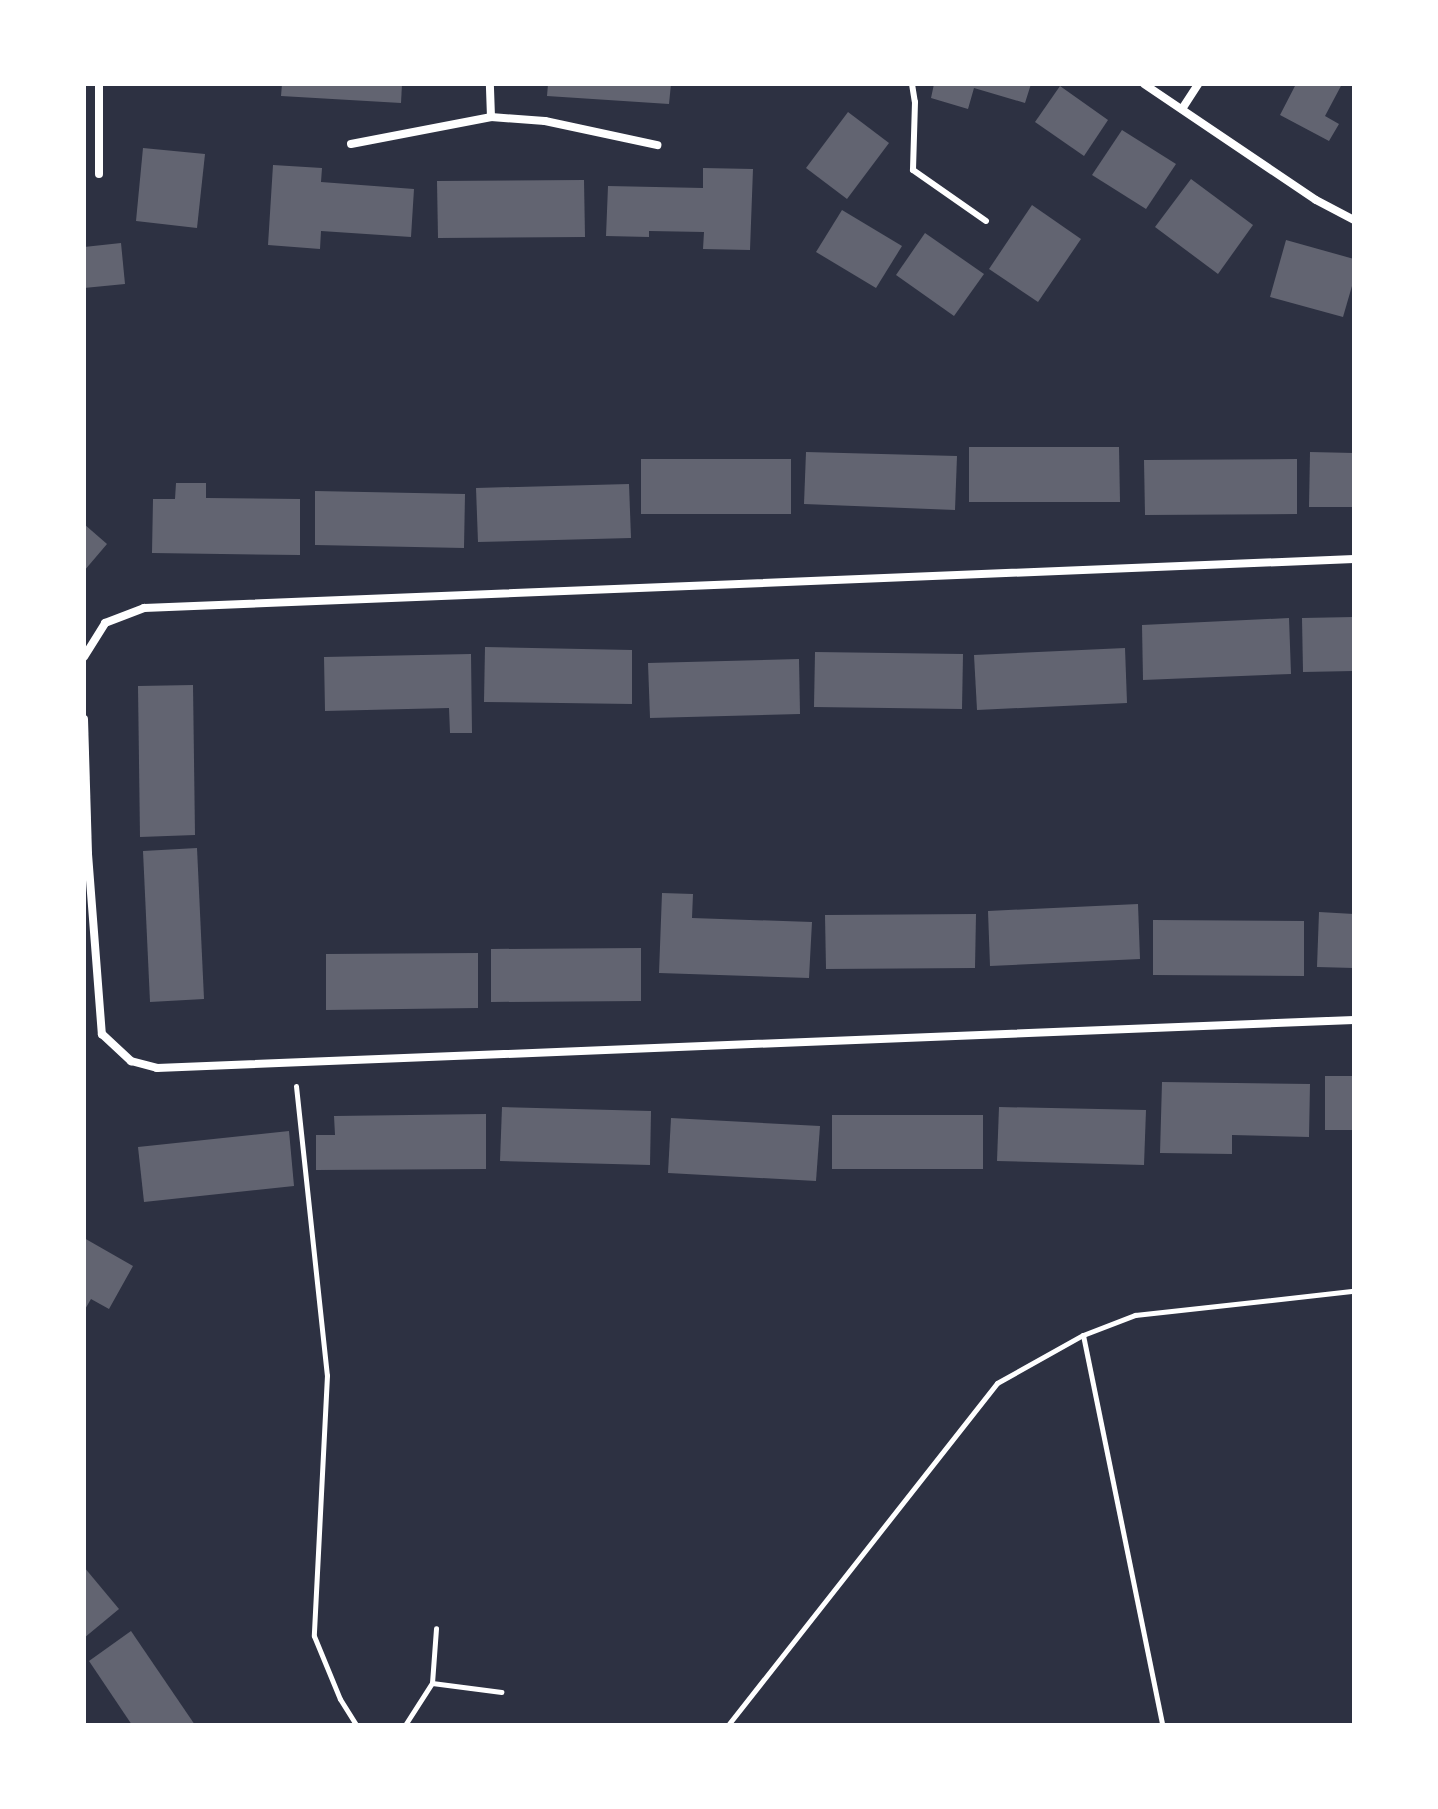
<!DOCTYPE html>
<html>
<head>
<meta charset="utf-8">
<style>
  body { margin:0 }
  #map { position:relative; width:1438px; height:1809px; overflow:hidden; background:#2d3142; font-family:Barlow,sans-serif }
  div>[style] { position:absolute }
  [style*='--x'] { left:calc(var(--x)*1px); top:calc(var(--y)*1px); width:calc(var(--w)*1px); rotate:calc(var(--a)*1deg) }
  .building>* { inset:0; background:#626471 }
  .path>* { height:5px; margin:-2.5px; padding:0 2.5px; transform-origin:2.5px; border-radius:2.5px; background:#fff }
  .service>* { height:6px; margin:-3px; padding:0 3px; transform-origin:3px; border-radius:3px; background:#fff }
  .minor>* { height:8px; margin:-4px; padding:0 4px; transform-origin:4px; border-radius:4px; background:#fff }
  span { translate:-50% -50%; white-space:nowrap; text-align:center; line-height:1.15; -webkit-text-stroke:6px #fff; paint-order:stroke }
  .frame { position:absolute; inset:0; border:86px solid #fff; pointer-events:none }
</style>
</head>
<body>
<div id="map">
  <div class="building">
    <i style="clip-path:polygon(282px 84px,402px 84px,401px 103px,281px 96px)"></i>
    <i style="clip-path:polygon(548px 84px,671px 84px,669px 104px,547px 96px)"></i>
    <i style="clip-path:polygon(934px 84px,1031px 84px,1025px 103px,974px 88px,968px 109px,931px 98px)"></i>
    <i style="clip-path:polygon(1296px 84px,1342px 84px,1325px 116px,1339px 124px,1329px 141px,1280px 115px)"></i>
    <i style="clip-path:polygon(1060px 86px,1108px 120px,1084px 156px,1035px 122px)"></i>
    <i style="clip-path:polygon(848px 112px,889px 143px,847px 199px,806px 168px)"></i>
    <i style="clip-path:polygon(1122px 130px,1176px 164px,1146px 209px,1092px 175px)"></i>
    <i style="clip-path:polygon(143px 148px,205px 154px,197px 228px,136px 221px)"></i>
    <i style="clip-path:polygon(273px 165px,322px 168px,321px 182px,414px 189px,411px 237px,321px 231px,320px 249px,268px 245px)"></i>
    <i style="clip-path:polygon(703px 168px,753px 169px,750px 250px,703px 249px,704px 232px,649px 231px,649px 237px,606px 236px,608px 186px,703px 188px)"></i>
    <i style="clip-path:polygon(1191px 179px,1253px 225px,1218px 274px,1155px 227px)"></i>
    <i style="clip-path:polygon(584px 180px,585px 237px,438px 238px,437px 181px)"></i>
    <i style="clip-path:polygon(1032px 205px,1081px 239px,1038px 302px,989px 269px)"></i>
    <i style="clip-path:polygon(842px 210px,902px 246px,876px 288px,816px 252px)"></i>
    <i style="clip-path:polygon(925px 233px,984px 274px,954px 316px,896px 275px)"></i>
    <i style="clip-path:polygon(1286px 240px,1354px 259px,1354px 279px,1343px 317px,1270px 297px)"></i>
    <i style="clip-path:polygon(121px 243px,125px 284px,84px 288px,84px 247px)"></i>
    <i style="clip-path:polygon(969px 447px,1119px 447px,1120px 502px,969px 502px)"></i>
    <i style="clip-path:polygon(806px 452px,957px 456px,955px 510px,804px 504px)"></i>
    <i style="clip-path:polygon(1310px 452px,1354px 453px,1354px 507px,1309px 507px)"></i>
    <i style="clip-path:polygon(641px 459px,791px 459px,791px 514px,641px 514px)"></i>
    <i style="clip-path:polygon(1297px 459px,1297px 514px,1145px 515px,1144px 460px)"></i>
    <i style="clip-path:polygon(176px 483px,206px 483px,206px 498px,300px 499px,300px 555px,152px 553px,153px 499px,175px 499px)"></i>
    <i style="clip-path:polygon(629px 484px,631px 538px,478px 542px,476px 488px)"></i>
    <i style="clip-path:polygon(315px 491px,465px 494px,464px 548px,315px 545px)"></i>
    <i style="clip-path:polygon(84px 524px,107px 544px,84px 571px)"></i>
    <i style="clip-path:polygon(1354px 617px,1354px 671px,1303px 672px,1302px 618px)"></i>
    <i style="clip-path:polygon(1289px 618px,1291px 674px,1143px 680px,1142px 625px)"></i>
    <i style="clip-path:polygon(485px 647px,632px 650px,632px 704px,484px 702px)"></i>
    <i style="clip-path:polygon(1125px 648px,1127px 703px,977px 710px,974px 655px)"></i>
    <i style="clip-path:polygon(815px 652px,963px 654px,962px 709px,814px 707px)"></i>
    <i style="clip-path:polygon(471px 654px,472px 733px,450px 733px,449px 708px,325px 711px,324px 657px)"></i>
    <i style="clip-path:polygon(799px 659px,800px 714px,650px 718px,648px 663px)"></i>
    <i style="clip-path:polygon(193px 685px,195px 835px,140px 837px,138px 686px)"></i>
    <i style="clip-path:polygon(197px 848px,204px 999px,150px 1002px,143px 851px)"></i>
    <i style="clip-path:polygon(662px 893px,693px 894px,692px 918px,812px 922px,809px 978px,659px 973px)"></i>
    <i style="clip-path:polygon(1138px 904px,1140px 959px,990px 966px,988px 911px)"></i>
    <i style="clip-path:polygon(1319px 912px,1354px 914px,1354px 968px,1317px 967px)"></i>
    <i style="clip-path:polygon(976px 914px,975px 968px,826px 969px,825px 915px)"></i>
    <i style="clip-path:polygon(1153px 920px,1304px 921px,1304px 976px,1153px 975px)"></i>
    <i style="clip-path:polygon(641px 948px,641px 1001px,491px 1002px,491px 949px)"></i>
    <i style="clip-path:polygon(478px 953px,478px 1008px,326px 1010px,326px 954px)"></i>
    <i style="clip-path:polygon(1325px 1076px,1354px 1076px,1354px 1130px,1325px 1130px)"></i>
    <i style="clip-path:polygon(1162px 1082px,1310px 1084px,1309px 1137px,1232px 1135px,1232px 1154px,1160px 1153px)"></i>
    <i style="clip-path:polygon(502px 1107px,651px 1111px,650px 1165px,500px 1161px)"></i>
    <i style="clip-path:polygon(999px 1107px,1146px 1110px,1144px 1165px,997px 1161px)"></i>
    <i style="clip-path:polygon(486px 1114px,486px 1169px,316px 1170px,316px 1135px,335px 1135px,334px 1116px)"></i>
    <i style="clip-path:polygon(832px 1115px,983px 1115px,983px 1169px,832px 1169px)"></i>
    <i style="clip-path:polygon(671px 1118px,820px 1126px,816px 1181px,668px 1173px)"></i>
    <i style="clip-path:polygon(289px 1131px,294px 1186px,144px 1202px,138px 1147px)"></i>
    <i style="clip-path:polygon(84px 1238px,133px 1266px,109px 1309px,91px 1299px,84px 1311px)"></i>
    <i style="clip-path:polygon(84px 1567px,119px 1609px,84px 1638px)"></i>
    <i style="clip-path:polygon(131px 1631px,195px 1725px,132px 1725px,89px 1661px)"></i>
  </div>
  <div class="path">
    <i style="--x:296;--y:1086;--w:291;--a:83.9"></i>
    <i style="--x:327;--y:1375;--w:261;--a:92.9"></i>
    <i style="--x:314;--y:1636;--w:68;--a:67.6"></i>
    <i style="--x:340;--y:1699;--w:31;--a:58"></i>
    <i style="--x:1083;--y:1335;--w:398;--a:78.5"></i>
    <i style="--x:432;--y:1683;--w:55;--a:-85.8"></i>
    <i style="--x:405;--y:1725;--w:50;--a:-57.3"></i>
    <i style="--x:432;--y:1683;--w:70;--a:7.4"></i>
    <i style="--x:728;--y:1725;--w:435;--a:-51.8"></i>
    <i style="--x:997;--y:1383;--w:98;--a:-29.2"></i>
    <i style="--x:1083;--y:1335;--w:56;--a:-21"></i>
    <i style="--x:1135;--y:1315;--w:220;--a:-6.3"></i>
  </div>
  <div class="service">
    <i style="--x:912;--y:84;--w:18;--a:81"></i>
    <i style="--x:915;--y:102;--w:68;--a:91.7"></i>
    <i style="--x:913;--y:170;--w:89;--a:34.9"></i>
  </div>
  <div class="minor">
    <i style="--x:1144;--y:84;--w:207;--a:34"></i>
    <i style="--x:1316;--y:200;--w:43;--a:27.8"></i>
    <i style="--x:1182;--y:109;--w:30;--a:-57"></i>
    <i style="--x:491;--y:117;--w:54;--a:4.2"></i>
    <i style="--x:545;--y:121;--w:115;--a:12.1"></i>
    <i style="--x:351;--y:144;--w:143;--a:-10.9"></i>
    <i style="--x:491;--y:117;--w:33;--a:-92"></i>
    <i style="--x:99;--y:174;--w:90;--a:-90"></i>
    <i style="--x:84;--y:657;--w:40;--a:-58"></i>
    <i style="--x:105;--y:623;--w:42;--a:-21"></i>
    <i style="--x:144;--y:608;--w:1211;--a:-2.32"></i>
    <i style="--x:84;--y:719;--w:135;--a:88.3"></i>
    <i style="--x:88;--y:854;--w:181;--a:85.6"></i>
    <i style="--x:102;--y:1034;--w:40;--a:43"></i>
    <i style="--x:131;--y:1061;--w:27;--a:15"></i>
    <i style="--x:157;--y:1068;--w:1198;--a:-2.3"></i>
  </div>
  <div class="frame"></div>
</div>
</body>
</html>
